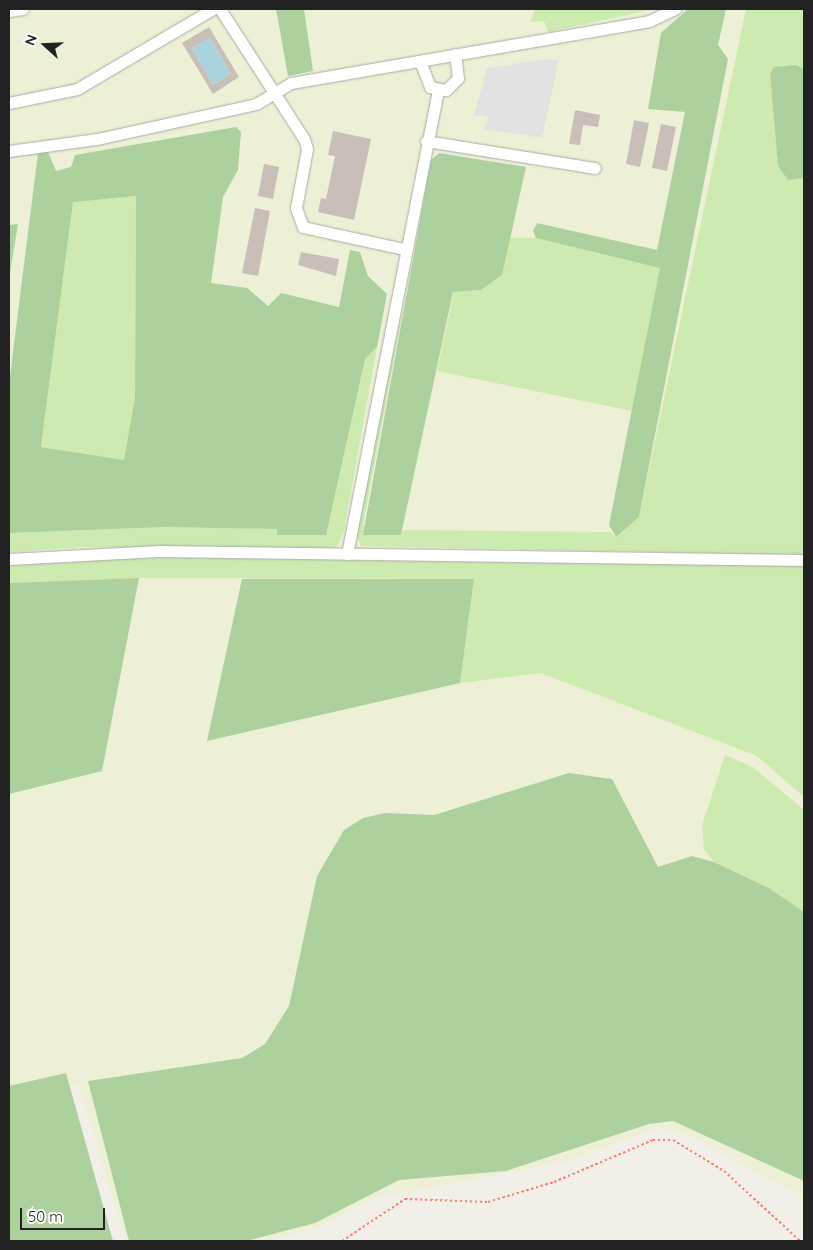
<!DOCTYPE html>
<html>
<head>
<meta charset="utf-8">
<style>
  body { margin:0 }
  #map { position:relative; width:813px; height:1250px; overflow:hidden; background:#f2efe9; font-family:Quicksand,sans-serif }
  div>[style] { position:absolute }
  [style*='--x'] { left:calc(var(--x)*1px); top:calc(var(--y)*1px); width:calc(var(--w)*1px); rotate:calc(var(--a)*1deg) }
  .farmland>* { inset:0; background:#eef0d5 }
  .grass>* { inset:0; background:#cdebb0 }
  .forest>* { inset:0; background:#add19e }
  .parking>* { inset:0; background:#e2e2e2 }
  .water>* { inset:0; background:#aad3df }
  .building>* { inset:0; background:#c7bfb8 }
  .path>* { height:2px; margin-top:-1px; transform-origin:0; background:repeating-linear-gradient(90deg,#fa8072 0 2.5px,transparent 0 5px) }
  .roads { filter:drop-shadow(0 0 1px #a9a9a9) drop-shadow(0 0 1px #a9a9a9) }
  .minor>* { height:11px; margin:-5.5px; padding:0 5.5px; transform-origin:5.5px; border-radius:5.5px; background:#fff }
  span { translate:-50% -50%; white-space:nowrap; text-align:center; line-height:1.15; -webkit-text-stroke:4px #fff; paint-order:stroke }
  .frame { position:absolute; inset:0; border:10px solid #222; pointer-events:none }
  .north { position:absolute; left:20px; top:20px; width:50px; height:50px; -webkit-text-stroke:4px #fff; paint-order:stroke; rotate:290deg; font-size:14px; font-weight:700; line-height:20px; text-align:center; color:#222 }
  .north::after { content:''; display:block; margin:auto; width:18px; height:22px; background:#222; clip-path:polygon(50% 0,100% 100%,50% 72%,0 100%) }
  .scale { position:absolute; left:20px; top:1208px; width:85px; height:22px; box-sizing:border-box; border:2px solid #222; border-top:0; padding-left:6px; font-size:15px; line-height:18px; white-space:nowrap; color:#222; -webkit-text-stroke:4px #fff; paint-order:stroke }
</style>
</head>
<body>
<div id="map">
  <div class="farmland">
    <i style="clip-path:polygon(9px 9px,804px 9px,804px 1197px,683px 1133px,658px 1128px,564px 1162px,374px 1198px,316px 1228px,263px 1241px,126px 1241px,78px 1085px,9px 1102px)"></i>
  </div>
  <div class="grass">
    <i style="clip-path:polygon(535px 9px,656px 9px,548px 32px,544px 21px,530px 22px)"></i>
    <i style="clip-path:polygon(746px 9px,804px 9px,804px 69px,796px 65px,770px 74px,778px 166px,788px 179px,804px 178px,804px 555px,361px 546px,355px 532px,407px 290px,363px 526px,401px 535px,403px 530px,610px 532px,616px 537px,639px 517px)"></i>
    <i style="clip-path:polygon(136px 196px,135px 397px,124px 460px,41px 447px,73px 201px)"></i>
    <i style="clip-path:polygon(510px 238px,536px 238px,661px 268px,632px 411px,437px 371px,454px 292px,481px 290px,502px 275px)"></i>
    <i style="clip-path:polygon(377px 347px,344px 531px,338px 545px,331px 549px,85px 547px,9px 552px,9px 533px,165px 527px,277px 529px,278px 535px,365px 358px)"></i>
    <i style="clip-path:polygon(137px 557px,804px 566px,804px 797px,757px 756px,541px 673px,460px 683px,474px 579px,139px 578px,9px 583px,9px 565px)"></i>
    <i style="clip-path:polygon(725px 755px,753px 767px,804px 810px,804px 912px,769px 888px,714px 862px,704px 849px,702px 825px)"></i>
  </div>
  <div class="forest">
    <i style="clip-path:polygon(276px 9px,304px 9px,313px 71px,288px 76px)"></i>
    <i style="clip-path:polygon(688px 9px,726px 9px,718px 45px,728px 59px,639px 517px,616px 537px,609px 525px,660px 268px,536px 238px,533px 231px,537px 223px,657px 250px,685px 112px,648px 109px,661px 33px)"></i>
    <i style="clip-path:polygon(796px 65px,804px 69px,804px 178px,788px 180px,778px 166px,770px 74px,774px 67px)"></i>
    <i style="clip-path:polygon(evenodd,236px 127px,241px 132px,238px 170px,223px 197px,211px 283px,247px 288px,268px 306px,281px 293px,339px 307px,350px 250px,360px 252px,368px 276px,387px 294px,377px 347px,365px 359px,326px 535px,277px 535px,277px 529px,165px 527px,9px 533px,9px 384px,38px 153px,48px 152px,56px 171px,71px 167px,75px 155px,236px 127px,136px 196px,135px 397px,124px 460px,41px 447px,73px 202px,136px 196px)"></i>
    <i style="clip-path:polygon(439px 153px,526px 167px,502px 275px,481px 290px,453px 292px,401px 535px,363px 535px,431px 160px)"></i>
    <i style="clip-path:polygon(18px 224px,9px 279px,9px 225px)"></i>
    <i style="clip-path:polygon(139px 578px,102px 771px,9px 794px,9px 583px)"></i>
    <i style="clip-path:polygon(242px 579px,474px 579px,460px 683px,207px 741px)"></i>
    <i style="clip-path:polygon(569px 773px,612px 779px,658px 867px,692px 856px,714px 862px,769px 888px,804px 912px,804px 1181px,673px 1121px,649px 1124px,506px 1171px,399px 1180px,315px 1223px,250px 1240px,129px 1241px,88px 1081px,242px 1058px,265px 1044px,289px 1006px,317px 876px,344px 830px,363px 818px,385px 813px,434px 815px)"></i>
    <i style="clip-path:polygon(66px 1073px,113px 1241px,9px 1241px,9px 1086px)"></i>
  </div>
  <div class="parking">
    <i style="clip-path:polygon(546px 59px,559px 60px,542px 138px,484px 129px,488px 117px,474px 115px,487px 68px)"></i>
  </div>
  <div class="water">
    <i style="clip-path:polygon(210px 38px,231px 74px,213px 85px,192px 48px)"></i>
  </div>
  <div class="building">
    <i style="clip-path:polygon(evenodd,209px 27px,239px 77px,213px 94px,182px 43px,209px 27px,210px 38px,231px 74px,213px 85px,192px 48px,210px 38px)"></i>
    <i style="clip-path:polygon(575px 110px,600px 115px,598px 127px,583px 125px,580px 145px,569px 144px)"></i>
    <i style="clip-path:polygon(634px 120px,649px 123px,640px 167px,626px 164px)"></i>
    <i style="clip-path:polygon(661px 124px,676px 127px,667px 171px,652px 168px)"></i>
    <i style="clip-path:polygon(333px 131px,371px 139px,354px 220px,318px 212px,321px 198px,326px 199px,335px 156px,328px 155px)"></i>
    <i style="clip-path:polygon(264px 164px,279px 167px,273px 199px,258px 196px)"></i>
    <i style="clip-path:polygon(255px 208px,270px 211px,258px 276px,242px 273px)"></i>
    <i style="clip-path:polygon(301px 252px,339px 259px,336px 276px,298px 265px)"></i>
  </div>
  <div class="path">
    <i style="--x:342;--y:1241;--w:76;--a:-33.7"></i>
    <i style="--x:405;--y:1199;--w:83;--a:2.1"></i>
    <i style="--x:488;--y:1202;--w:69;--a:-16.9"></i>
    <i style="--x:554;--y:1182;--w:108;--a:-23"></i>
    <i style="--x:653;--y:1140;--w:20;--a:0"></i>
    <i style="--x:673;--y:1140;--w:60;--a:31.3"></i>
    <i style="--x:724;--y:1171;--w:103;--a:42.6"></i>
  </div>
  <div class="roads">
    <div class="minor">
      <i style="--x:220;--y:9;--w:155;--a:57.1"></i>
      <i style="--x:304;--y:139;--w:10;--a:73"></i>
      <i style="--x:307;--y:149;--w:60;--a:100.6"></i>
      <i style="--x:296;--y:208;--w:20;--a:70"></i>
      <i style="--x:303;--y:227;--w:103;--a:12.3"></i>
      <i style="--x:9;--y:11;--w:14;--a:-8"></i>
      <i style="--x:420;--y:61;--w:28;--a:69"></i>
      <i style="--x:430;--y:87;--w:16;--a:11"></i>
      <i style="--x:446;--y:90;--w:17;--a:-45"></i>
      <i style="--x:458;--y:78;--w:24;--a:-97"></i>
      <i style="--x:9;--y:103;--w:69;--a:-11.6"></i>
      <i style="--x:77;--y:89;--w:158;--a:-30.5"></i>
      <i style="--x:426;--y:141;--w:171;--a:9.1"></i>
      <i style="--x:9;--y:151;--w:89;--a:-7.8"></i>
      <i style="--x:97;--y:139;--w:163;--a:-12.4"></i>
      <i style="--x:256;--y:104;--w:41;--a:-31"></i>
      <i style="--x:291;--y:83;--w:363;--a:-9.8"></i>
      <i style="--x:649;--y:21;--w:29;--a:-25"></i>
      <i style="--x:347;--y:554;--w:472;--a:-78.9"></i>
      <i style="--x:9;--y:559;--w:150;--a:-3.1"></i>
      <i style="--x:159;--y:551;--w:645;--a:0.8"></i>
    </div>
  </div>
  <div class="frame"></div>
  <div class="north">N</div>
  <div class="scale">50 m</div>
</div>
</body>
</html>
